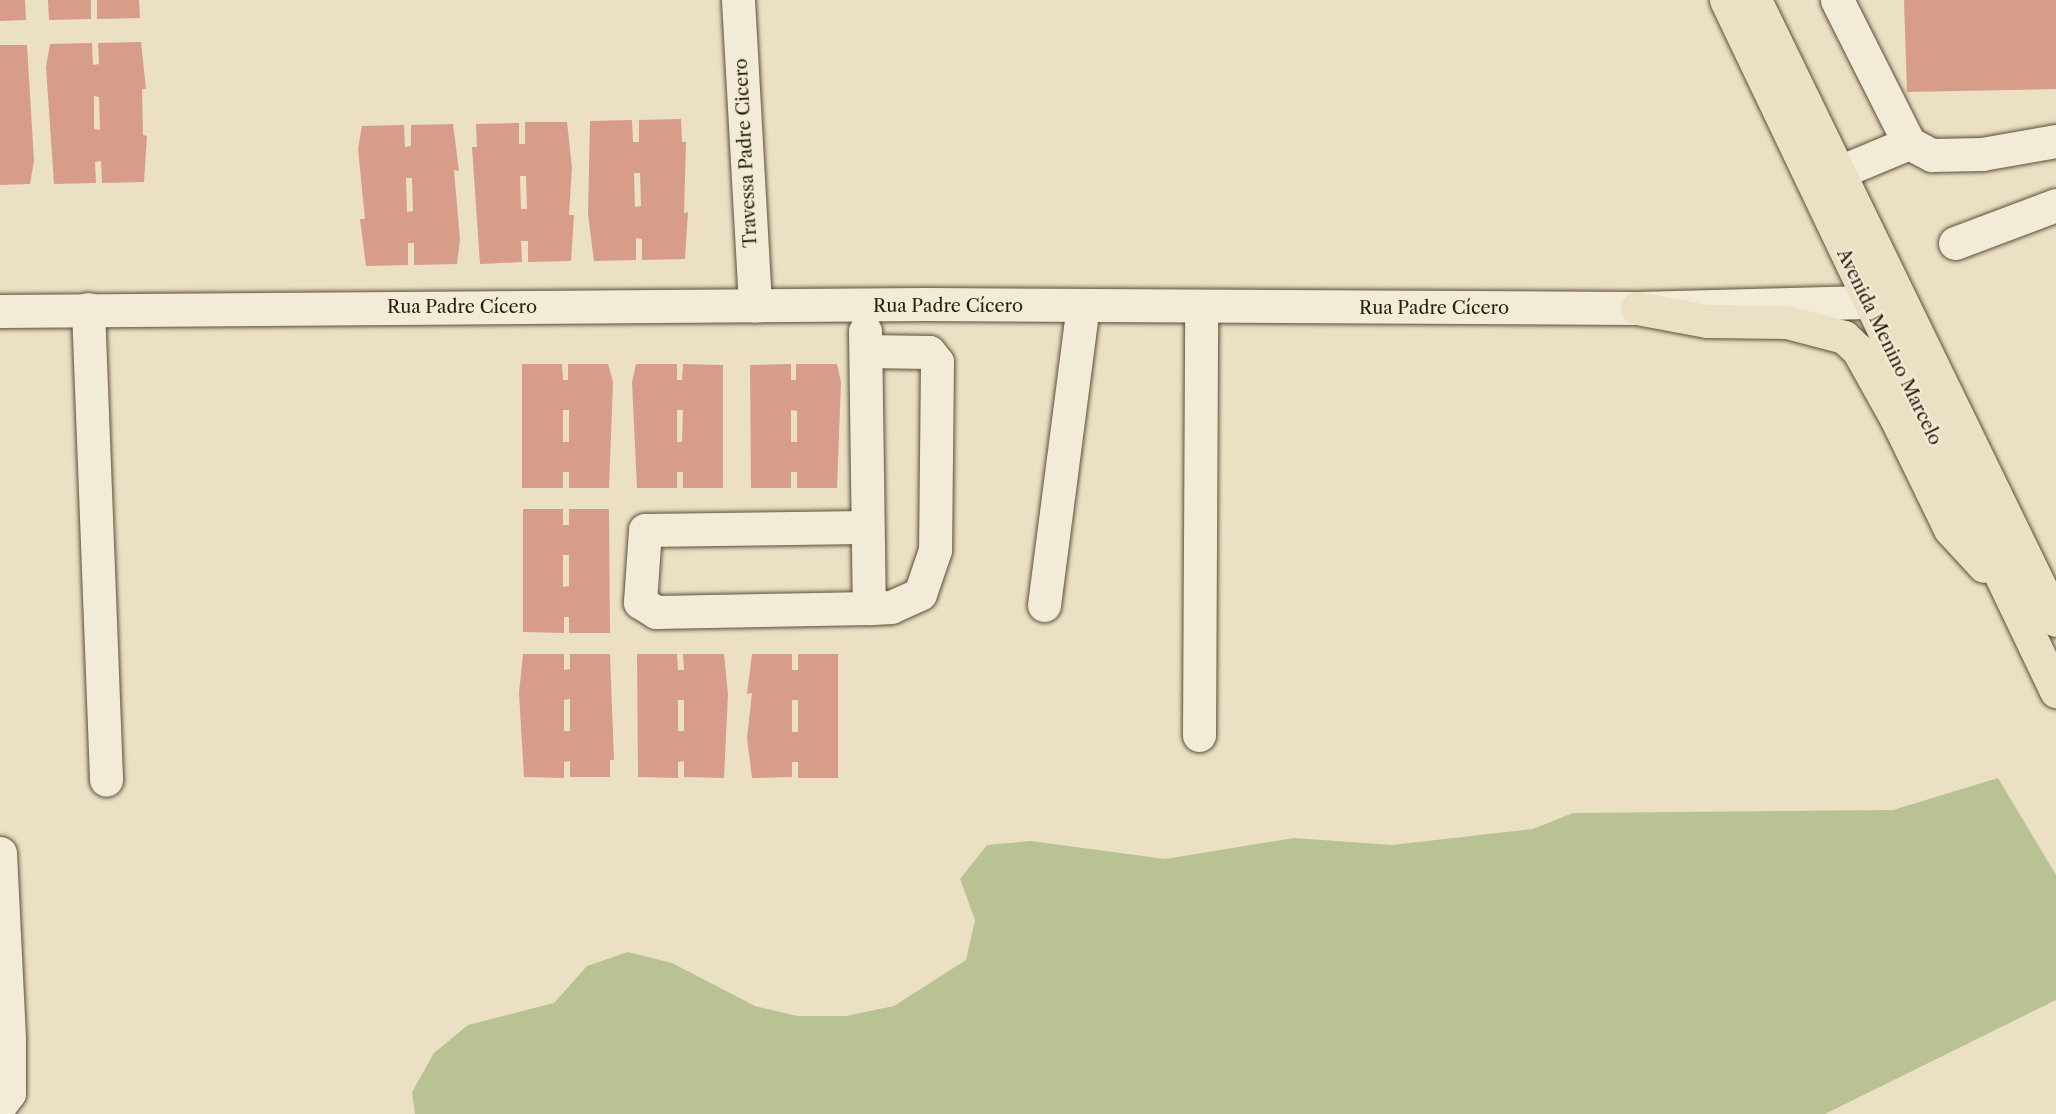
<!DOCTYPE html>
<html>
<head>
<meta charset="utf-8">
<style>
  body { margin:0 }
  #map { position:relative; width:2056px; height:1114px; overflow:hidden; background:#ebe0c3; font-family:"Libre Caslon Text",serif }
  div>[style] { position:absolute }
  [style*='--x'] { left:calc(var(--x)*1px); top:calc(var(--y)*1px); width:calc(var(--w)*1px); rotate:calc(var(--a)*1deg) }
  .green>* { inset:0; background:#b9c292 }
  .building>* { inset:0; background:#d79c8a }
  .roads { filter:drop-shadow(0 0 2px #5c4e3a) drop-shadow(0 0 2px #5c4e3a) }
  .minor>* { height:33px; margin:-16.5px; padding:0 16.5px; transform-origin:16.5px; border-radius:16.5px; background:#f2ebd8 }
  .major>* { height:33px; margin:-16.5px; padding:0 16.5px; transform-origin:16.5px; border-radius:16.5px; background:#ebe0c3 }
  span { translate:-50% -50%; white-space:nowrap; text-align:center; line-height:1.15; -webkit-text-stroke:4.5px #f2ebd8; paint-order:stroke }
  .street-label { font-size:18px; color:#2c1e0d }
</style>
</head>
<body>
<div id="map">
  <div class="green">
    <i style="clip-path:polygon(1998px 778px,2056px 875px,2056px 1000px,1825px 1114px,415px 1114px,412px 1092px,434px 1053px,468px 1025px,554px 1003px,587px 966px,628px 952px,672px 963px,755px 1006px,797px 1016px,846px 1016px,894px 1006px,966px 960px,975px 920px,960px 879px,987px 845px,1031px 841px,1165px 859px,1294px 838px,1392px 845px,1533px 829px,1573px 813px,1893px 810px)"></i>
  </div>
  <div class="building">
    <i style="clip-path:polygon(0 0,25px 0,26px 20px,0 21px)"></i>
    <i style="clip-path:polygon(48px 0,91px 0,91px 19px,49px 20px)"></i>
    <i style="clip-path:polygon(97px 0,139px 0,140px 18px,97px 19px)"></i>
    <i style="clip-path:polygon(1904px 0,2056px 0,2056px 89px,1907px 92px)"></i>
    <i style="clip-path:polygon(evenodd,141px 42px,146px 89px,142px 89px,143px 135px,147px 136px,144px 182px,102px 183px,101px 161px,95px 162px,96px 183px,54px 184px,46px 67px,50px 44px,92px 43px,93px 65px,99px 64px,98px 43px,141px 42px,94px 96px,99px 97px,100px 130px,94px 129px,94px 96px)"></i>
    <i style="clip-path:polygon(0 45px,27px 45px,34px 161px,30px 184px,0 185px)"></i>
    <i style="clip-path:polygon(evenodd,681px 119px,682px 142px,686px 142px,684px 213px,688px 212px,685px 259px,642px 260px,642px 239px,636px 238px,636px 260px,594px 261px,588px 214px,590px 121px,632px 120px,633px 142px,639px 142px,639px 120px,681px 119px,634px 173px,640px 173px,641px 206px,635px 207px,634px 173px)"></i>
    <i style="clip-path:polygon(evenodd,525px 122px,567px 122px,572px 168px,569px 215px,574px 215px,571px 261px,528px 262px,528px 241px,521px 241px,522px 262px,480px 264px,472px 147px,477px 147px,476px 124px,519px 123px,519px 144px,525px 144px,525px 122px,520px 176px,526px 176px,527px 209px,521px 209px,520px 176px)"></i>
    <i style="clip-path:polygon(evenodd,453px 124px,459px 171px,454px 170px,460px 240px,457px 264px,414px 265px,414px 243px,408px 243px,408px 265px,366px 266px,360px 219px,365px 219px,358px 149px,362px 126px,404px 125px,405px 147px,411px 146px,411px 125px,453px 124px,406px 178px,412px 178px,413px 211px,407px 212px,406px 178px)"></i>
    <i style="clip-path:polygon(evenodd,522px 364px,562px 364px,563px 380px,568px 380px,568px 364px,608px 364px,613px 382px,609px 488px,569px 488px,569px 472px,563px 472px,563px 488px,522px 488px,522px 364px,563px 410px,569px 410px,569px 442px,563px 442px,563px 410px)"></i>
    <i style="clip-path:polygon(evenodd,636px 364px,677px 364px,677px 380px,682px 380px,683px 364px,723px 365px,723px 488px,683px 488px,683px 472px,677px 472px,677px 488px,637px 488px,632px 382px,636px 364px,677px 410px,683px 410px,682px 442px,677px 442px,677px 410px)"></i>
    <i style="clip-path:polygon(evenodd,791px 364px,791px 380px,796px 380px,796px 364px,837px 364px,841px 382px,837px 488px,797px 488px,797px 472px,791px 472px,791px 488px,751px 488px,750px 365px,791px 364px,791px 410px,797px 411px,797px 442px,791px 442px,791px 410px)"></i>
    <i style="clip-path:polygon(evenodd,523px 509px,563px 509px,563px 525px,569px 525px,569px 509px,609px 509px,610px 633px,569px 633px,569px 617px,564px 617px,564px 633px,523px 632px,523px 509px,563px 555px,569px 555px,569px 586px,563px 587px,563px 555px)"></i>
    <i style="clip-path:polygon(evenodd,523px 654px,564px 654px,564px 670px,570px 669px,570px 654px,610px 654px,614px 760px,610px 760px,610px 777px,570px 777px,570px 761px,564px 762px,564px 778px,524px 777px,519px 693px,523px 654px,570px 699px,570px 731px,564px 731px,564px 700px,570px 699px)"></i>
    <i style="clip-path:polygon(evenodd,637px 654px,677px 654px,678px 670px,684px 670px,683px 654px,724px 654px,728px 694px,724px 778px,684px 777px,684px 761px,678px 762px,678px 778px,638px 777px,637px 654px,678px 700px,684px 700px,684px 731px,678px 731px,678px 700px)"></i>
    <i style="clip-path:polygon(evenodd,752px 654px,792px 654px,792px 670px,798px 670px,798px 654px,838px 654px,838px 778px,798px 778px,798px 762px,792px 762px,792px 777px,752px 778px,747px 738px,752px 693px,747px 694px,752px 654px,792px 700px,798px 700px,798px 732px,792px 732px,792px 700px)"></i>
  </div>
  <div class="roads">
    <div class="minor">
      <i style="--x:738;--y:0;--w:306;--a:86.8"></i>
      <i style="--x:1837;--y:0;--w:160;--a:63.3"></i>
      <i style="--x:1909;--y:143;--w:26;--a:28"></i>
      <i style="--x:1932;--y:155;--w:50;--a:-1.1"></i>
      <i style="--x:1982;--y:154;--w:75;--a:-10"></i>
      <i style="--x:1837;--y:173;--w:78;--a:-22.6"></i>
      <i style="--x:1955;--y:243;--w:108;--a:-20.6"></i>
      <i style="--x:88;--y:309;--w:471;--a:87.8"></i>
      <i style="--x:0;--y:311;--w:925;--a:-0.43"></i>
      <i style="--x:925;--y:304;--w:712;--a:0.32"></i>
      <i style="--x:1637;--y:308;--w:229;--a:-1.5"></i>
      <i style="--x:1866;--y:302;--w:30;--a:-12"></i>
      <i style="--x:865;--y:331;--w:277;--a:89.2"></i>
      <i style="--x:866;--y:351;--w:63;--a:0.9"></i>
      <i style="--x:929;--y:352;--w:13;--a:51"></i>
      <i style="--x:937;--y:362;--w:188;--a:90.6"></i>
      <i style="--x:935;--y:550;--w:46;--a:108.8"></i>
      <i style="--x:920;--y:594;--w:32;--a:156"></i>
      <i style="--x:891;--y:607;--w:22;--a:177"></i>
      <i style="--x:869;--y:608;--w:213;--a:178.9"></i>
      <i style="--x:656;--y:612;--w:19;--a:-148"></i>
      <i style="--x:640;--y:602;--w:72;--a:-86"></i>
      <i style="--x:645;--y:530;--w:221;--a:-0.8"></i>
      <i style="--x:1044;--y:605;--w:302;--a:-82.6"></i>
      <i style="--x:1199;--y:735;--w:428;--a:-89.7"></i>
      <i style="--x:0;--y:853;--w:186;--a:87.2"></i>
      <i style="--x:9;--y:1039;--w:54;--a:90"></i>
      <i style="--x:9;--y:1093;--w:15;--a:127"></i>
    </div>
    <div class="major">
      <i style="--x:1726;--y:0;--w:766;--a:64.47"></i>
      <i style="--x:1755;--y:0;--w:689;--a:64.1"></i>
      <i style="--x:1637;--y:308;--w:71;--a:10.5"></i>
      <i style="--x:1707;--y:321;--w:80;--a:0.7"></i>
      <i style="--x:1787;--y:322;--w:59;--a:14.7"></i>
      <i style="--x:1844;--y:337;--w:19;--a:43"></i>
      <i style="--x:1858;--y:350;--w:78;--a:60.8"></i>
      <i style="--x:1896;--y:418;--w:123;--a:64.1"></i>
      <i style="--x:1950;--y:529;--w:50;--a:47.4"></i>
    </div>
  </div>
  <div class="street-label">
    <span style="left:746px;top:153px;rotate:-93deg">Travessa Padre Cicero</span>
    <span style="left:948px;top:306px">Rua Padre Cícero</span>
    <span style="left:462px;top:307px">Rua Padre Cícero</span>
    <span style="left:1434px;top:308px">Rua Padre Cícero</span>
    <span style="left:1889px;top:347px;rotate:64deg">Avenida Menino Marcelo</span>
  </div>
</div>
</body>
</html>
